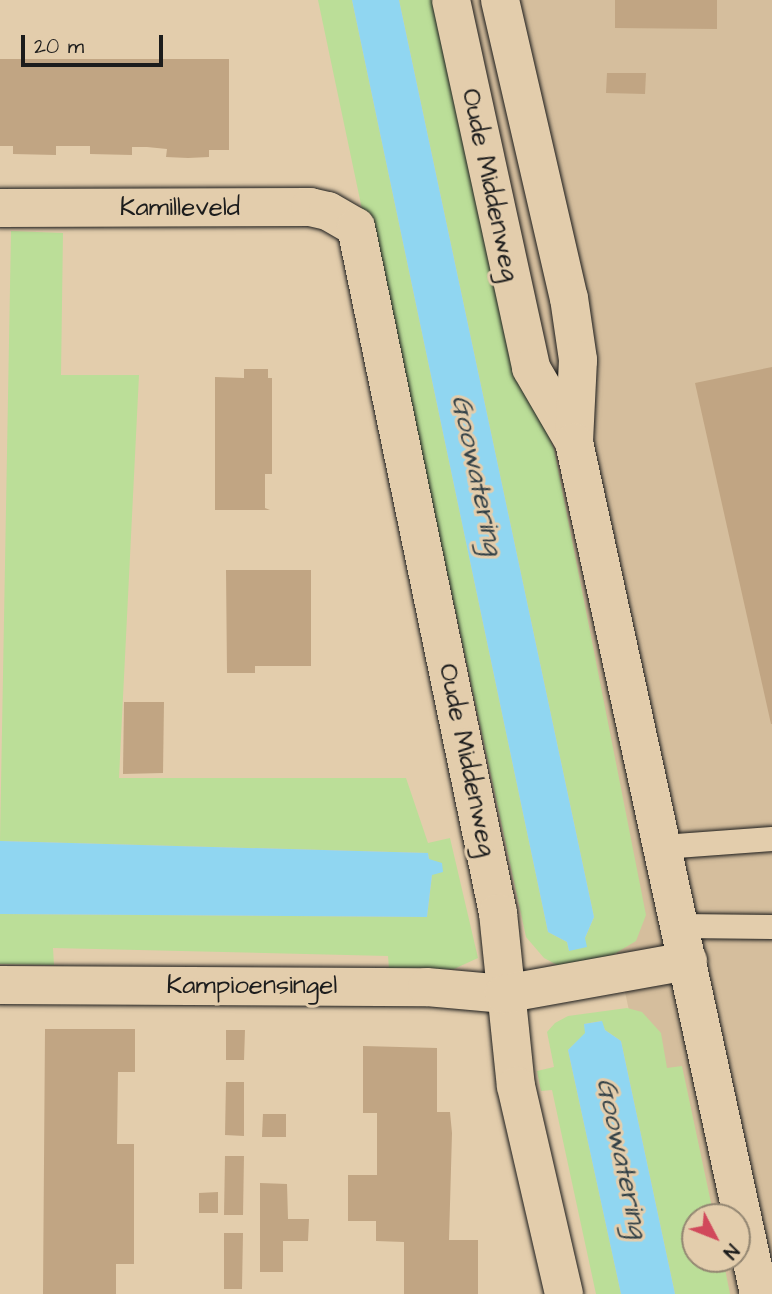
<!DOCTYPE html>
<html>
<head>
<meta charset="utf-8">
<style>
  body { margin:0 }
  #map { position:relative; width:772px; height:1294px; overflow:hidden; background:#e3cdac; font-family:"Architects Daughter",sans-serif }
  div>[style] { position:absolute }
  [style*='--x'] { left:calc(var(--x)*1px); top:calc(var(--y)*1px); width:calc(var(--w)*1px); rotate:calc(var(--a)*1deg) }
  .built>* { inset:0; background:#d5be9d }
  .green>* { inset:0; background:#bbde98 }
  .water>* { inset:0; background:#90d6f1 }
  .building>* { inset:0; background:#c1a583 }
  .roads { filter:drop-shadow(0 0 2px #1c1c1c) drop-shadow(0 0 2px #1c1c1c) }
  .service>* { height:24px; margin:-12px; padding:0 12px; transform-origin:12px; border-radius:12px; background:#e3cdac }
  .minor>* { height:38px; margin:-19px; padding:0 19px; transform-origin:19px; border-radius:19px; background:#e3cdac }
  .tertiary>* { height:38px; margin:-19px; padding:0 19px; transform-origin:19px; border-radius:19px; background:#e3cdac }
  span { translate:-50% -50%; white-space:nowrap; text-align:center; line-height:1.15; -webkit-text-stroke:6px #e3cdac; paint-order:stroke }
  .street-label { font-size:26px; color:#1c1c1c }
  .water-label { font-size:28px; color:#334147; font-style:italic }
  .north { position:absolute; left:681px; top:1203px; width:70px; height:70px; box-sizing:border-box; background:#e3cdac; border:2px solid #938672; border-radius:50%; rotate:132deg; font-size:19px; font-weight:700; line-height:28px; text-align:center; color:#1c1c1c }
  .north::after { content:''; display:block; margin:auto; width:24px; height:32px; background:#d1495b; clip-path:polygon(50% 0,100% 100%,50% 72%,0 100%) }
  .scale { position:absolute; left:21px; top:35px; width:142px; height:32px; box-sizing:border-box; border:4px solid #1c1c1c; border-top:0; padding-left:9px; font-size:21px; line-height:24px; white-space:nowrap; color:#1c1c1c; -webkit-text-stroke:5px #e3cdac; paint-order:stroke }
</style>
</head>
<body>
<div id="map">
  <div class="built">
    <i style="clip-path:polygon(evenodd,415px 0,772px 0,772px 1294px,689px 1294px,415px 0,695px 1217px,737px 1217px,737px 1259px,695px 1259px,695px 1217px)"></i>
  </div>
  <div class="green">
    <i style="clip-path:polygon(318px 0,352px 0,548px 932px,567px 942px,569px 951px,585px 938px,594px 917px,399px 0,437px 0,515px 358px,554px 449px,646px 915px,636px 941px,611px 956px,559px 966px,544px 958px,526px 937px,374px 234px,363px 214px)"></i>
    <i style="clip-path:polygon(11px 231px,63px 233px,61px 375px,139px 375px,119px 778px,406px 778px,428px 843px,450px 838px,478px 958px,454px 969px,389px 969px,388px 956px,53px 948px,54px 965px,0 964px,0 914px,427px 917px,432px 875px,428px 853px,0 841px)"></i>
    <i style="clip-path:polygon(627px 1008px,642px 1012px,661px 1033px,667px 1068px,682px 1066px,714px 1217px,695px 1217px,695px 1259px,723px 1259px,730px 1294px,675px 1294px,621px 1041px,605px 1030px,601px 1021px,584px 1024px,586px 1033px,568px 1050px,621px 1294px,596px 1294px,552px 1090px,541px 1091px,537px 1071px,554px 1067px,547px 1032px,555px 1023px,568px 1016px)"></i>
  </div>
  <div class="water">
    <i style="clip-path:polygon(352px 0,399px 0,594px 917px,585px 938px,587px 947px,569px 951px,567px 942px,548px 932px)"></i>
    <i style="clip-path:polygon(0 841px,428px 853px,429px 859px,442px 863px,443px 872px,432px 875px,427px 917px,0 914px)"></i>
    <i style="clip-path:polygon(602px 1021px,605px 1030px,621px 1041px,675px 1294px,621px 1294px,568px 1050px,585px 1033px,584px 1024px)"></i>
  </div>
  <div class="building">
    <i style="clip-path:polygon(615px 0,717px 0,717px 29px,615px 28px)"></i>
    <i style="clip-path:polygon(0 59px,229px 59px,229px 150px,209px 150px,209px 157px,188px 158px,166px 157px,167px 149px,147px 147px,132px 147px,132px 155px,90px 154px,90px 146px,56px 146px,56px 155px,13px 154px,13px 146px,0 146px)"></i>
    <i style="clip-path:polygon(607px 73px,646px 73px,645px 94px,606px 93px)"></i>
    <i style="clip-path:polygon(772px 367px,772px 724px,771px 724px,695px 383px)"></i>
    <i style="clip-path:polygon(244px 369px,268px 369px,268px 378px,272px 378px,272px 474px,265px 474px,265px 508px,270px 510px,215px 510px,215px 377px,244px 378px)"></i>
    <i style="clip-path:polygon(226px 570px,311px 570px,311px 666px,255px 666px,255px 673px,227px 673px)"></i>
    <i style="clip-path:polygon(124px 702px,164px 702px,163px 773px,123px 774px)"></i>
    <i style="clip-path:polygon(45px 1029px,135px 1029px,135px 1072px,118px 1072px,117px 1144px,134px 1144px,134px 1264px,116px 1264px,116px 1294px,43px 1294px)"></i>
    <i style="clip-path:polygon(226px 1030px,245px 1030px,244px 1060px,226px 1060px)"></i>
    <i style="clip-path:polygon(363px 1046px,437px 1048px,437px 1112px,450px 1112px,452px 1133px,449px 1240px,478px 1240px,478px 1294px,404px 1294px,404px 1242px,376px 1241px,376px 1221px,348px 1221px,348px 1175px,377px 1175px,377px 1113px,363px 1113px)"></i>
    <i style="clip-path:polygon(226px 1082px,244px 1082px,244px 1136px,225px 1135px)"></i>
    <i style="clip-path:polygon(263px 1114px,286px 1114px,286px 1137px,262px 1137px)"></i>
    <i style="clip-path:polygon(225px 1156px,244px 1156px,243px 1215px,224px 1215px)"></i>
    <i style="clip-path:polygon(260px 1183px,287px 1184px,288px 1219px,309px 1219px,308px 1241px,283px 1241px,283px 1272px,260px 1272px)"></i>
    <i style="clip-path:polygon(218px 1192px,218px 1213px,199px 1213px,199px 1193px)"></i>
    <i style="clip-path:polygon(224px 1233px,243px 1233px,242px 1289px,224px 1289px)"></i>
  </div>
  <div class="roads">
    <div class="service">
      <i style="--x:663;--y:847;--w:109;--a:-4.2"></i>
      <i style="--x:681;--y:926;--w:91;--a:0.6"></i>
    </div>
    <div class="minor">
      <i style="--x:0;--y:208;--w:310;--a:-0.2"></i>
      <i style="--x:310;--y:207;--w:18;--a:13"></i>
      <i style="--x:328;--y:211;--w:32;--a:30"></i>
      <i style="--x:356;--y:227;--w:701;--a:78.31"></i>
      <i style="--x:498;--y:913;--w:174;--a:84.1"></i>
      <i style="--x:516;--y:1086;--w:213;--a:77"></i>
      <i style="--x:0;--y:985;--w:427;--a:0.3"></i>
      <i style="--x:427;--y:987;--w:77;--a:5.2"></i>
      <i style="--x:504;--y:994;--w:187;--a:-10.2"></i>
    </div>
    <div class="tertiary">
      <i style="--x:451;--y:0;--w:377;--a:77.7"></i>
      <i style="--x:531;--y:368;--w:86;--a:59.8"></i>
      <i style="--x:500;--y:0;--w:306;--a:77"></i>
      <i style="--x:569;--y:298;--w:63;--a:81.7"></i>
      <i style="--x:578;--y:360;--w:82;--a:92.8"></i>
      <i style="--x:574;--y:442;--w:872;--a:77.75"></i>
    </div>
  </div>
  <div class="street-label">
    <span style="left:490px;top:185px;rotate:78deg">Oude Middenweg</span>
    <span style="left:180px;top:208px">Kamilleveld</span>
    <span style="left:467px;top:760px;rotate:78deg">Oude Middenweg</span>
    <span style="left:252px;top:986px">Kampioensingel</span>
  </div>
  <div class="water-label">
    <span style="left:477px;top:475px;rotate:78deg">Goowatering</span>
    <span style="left:622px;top:1158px;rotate:78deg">Goowatering</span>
  </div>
  <div class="north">N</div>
  <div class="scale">20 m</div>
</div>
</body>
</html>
